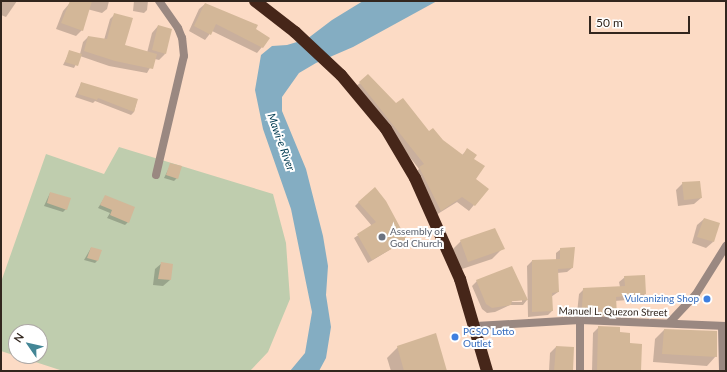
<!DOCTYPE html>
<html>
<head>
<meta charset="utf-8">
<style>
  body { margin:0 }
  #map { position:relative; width:727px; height:372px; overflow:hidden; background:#fcdbc5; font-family:Lato,sans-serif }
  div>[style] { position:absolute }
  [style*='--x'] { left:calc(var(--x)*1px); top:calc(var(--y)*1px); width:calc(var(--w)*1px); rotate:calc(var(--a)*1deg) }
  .green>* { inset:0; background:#bfcdae }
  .water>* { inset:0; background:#84adc2 }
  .shadow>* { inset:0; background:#0003 }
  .building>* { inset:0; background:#d3b798 }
  .street>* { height:8px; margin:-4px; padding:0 4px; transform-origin:4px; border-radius:4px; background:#9a8881 }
  .highway>* { height:12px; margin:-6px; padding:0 6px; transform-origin:6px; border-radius:6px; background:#462619 }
  .dots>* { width:11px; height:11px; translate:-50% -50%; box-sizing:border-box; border:2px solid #fff; border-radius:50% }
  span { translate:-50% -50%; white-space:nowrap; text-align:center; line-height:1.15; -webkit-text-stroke:4px #fff; paint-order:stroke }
  .worship-label { font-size:10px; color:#5b616d }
  .left { translate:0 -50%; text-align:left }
  .shop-label { font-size:10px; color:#366cbe }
  .right { translate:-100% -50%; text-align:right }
  .street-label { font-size:10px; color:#32261e }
  .water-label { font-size:11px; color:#003b51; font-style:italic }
  .frame { position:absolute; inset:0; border:2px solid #32261e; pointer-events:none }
  .north { position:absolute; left:8px; top:324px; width:40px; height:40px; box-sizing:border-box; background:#fff; border:1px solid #ada8a5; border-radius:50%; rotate:304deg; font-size:11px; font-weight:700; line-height:16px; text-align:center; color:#32261e }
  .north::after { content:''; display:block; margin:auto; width:14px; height:18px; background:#438696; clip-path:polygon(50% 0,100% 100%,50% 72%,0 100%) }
  .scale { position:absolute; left:589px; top:16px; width:101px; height:18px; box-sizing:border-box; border:2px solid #32261e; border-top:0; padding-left:5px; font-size:12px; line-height:14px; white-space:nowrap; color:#32261e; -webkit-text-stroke:3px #fff; paint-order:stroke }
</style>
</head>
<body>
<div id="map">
  <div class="green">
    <i style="clip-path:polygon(119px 147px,273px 194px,286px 243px,290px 299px,268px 352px,250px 371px,63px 371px,17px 356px,40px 356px,40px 332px,16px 332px,16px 356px,1px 351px,1px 282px,46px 154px,104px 174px)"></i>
  </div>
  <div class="water">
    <i style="clip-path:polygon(363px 1px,437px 1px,353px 47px,316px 63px,299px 73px,282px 97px,282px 111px,306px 169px,323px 236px,328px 266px,326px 295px,331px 327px,326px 358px,319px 371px,290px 371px,305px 353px,312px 312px,291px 209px,263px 129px,255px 90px,261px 55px,272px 46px,287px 45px,307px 39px,332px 20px)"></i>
  </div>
  <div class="shadow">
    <i style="clip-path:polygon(1px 1px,17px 1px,6px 17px,1px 15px)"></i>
    <i style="clip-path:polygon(90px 1px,109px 1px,107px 9px,102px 13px,87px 9px)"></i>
    <i style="clip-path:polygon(134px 1px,148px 1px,147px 10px,144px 13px,133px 11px)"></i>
    <i style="clip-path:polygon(69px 4px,82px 30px,76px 36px,56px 29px,63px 11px)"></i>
    <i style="clip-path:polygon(205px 4px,255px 30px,262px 47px,257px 53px,212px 31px,205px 40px,189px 31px,199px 9px)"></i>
    <i style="clip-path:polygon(115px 14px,123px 46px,147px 53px,152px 33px,158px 26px,165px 54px,159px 60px,155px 59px,147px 73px,109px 66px,80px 56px,74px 68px,63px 65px,70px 51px,80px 54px,83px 42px,88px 37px,104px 40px,110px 19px)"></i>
    <i style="clip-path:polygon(81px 83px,137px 100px,134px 112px,131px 115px,95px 101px,93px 103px,75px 97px)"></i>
    <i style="clip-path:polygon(360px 83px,395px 104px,429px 133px,462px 155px,467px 150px,473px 159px,474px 179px,487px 189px,469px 211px,457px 202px,436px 215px,415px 173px,419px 169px,355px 87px)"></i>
    <i style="clip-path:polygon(171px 164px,177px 178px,174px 181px,164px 178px)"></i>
    <i style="clip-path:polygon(683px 183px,701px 198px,694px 204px,678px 206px,676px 190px)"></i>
    <i style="clip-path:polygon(50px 193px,66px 209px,63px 212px,44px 206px)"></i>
    <i style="clip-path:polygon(105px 197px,128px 222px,125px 225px,107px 218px,110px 213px,98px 208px)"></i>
    <i style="clip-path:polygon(359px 202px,406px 240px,368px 263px,354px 238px,372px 226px,355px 206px)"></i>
    <i style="clip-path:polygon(704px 219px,713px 242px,706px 248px,692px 243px,697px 225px)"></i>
    <i style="clip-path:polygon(461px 241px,502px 249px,492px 259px,459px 270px,451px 251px)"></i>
    <i style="clip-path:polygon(91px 248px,98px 260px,95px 263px,84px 260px)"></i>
    <i style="clip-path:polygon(561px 249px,572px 268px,567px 272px,557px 273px,558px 292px,551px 297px,552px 311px,548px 315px,528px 317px,527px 266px,532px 261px,556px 260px,556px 253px)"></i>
    <i style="clip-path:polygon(162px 263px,172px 265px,170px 280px,163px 286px,153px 285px,155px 269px)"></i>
    <i style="clip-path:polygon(evenodd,511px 267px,527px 300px,523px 305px,510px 305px,495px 312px,487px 313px,482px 309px,472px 286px,477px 281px,511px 267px,522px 300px,522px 302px,507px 302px,522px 300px)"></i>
    <i style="clip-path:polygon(644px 276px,645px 294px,640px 299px,615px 301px,616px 316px,611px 321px,594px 320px,595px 313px,577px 313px,579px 294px,584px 289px,620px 287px,619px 282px,625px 277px)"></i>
    <i style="clip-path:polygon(599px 327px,629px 344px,640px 371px,592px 371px,593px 333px)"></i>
    <i style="clip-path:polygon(664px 330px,716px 356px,707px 366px,653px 362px,655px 339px)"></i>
    <i style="clip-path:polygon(398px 347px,446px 371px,391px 371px,387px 358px)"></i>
    <i style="clip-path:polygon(556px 347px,573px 348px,572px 371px,549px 371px,550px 353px)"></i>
  </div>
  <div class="building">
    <i style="clip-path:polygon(70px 1px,92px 1px,83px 31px,61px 23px)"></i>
    <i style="clip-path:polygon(205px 3px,258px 25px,256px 29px,270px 38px,263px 48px,216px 24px,211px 35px,194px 26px)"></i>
    <i style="clip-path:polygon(114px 13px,133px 18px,125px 45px,157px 54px,153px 69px,115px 61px,84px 51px,88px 36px,107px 39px)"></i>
    <i style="clip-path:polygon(158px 25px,172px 29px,166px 54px,152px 50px)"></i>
    <i style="clip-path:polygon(69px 50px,82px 54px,78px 66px,65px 62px)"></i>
    <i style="clip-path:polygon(368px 74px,396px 103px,403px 98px,429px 131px,433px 128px,443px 140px,463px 155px,467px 148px,477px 155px,474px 159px,485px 166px,476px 179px,489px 189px,475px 206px,462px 197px,441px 211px,419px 167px,424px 164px,359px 82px)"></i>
    <i style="clip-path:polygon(81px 82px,138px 99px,134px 112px,98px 98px,97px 100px,78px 94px)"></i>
    <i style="clip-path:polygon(170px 163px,182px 166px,178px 179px,166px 175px)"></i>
    <i style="clip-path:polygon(700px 181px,702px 198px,684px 200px,682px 182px)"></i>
    <i style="clip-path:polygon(375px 187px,386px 201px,407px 240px,372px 260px,357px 234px,376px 222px,358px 202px)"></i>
    <i style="clip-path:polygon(50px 192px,71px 198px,67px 210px,47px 203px)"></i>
    <i style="clip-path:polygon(105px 195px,135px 207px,129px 223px,110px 215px,112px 210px,100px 205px)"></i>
    <i style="clip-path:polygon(704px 218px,720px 223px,714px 242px,697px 237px)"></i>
    <i style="clip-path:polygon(495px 228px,505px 249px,468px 262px,460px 240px)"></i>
    <i style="clip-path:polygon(91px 247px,102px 250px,98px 261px,87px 258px)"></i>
    <i style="clip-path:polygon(575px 247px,573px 268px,558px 269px,559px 292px,552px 293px,553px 311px,532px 312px,532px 260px,560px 259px,560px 248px)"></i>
    <i style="clip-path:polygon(161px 262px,173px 264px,171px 280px,158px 279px)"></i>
    <i style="clip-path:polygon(512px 266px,528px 300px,512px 301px,511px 305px,492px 308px,486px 304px,476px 280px)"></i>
    <i style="clip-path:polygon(645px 275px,646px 294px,616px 297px,617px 316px,599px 315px,600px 308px,582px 308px,583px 288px,625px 286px,624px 276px)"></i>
    <i style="clip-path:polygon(598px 326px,620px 327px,620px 332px,630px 333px,630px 343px,642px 344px,641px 371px,597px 371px)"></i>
    <i style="clip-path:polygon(664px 329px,717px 331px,717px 357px,662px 354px)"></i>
    <i style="clip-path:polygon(436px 333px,447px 371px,404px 371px,397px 346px)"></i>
    <i style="clip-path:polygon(556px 346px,574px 347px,573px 371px,554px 371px)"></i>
  </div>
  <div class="street">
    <i style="--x:156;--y:175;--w:122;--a:-76.8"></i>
    <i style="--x:184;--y:56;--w:18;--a:-96"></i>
    <i style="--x:182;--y:38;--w:11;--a:-112"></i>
    <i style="--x:178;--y:28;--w:33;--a:-125"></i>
    <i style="--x:580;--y:320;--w:51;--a:90"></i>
    <i style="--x:670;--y:322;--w:38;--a:-47"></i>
    <i style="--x:696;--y:294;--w:57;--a:-58"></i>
    <i style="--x:476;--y:326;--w:104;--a:-3.3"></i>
    <i style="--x:580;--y:320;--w:146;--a:2.4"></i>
    <i style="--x:722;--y:326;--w:45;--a:88.7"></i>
  </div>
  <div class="highway">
    <i style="--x:255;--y:1;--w:51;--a:37.8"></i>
    <i style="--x:295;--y:32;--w:63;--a:43.1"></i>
    <i style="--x:341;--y:75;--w:70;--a:50.2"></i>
    <i style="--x:386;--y:129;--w:57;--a:59.4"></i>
    <i style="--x:415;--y:178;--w:111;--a:66"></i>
    <i style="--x:460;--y:279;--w:96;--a:73.6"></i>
  </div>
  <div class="dots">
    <i style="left:382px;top:237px;background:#6b7280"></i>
    <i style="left:707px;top:299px;background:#3f7fe0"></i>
    <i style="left:455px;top:337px;background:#3f7fe0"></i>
  </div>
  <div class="worship-label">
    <span class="left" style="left:390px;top:237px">Assembly of<br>God Church</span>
  </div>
  <div class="shop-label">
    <span class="right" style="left:699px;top:299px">Vulcanizing Shop</span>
    <span class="left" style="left:463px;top:337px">PCSO Lotto<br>Outlet</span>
  </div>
  <div class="street-label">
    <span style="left:613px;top:312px;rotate:1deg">Manuel L. Quezon Street</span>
  </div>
  <div class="water-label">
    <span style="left:281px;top:142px;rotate:70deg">Mawi-e River</span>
  </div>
  <div class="frame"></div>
  <div class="north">N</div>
  <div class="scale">50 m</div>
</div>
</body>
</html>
